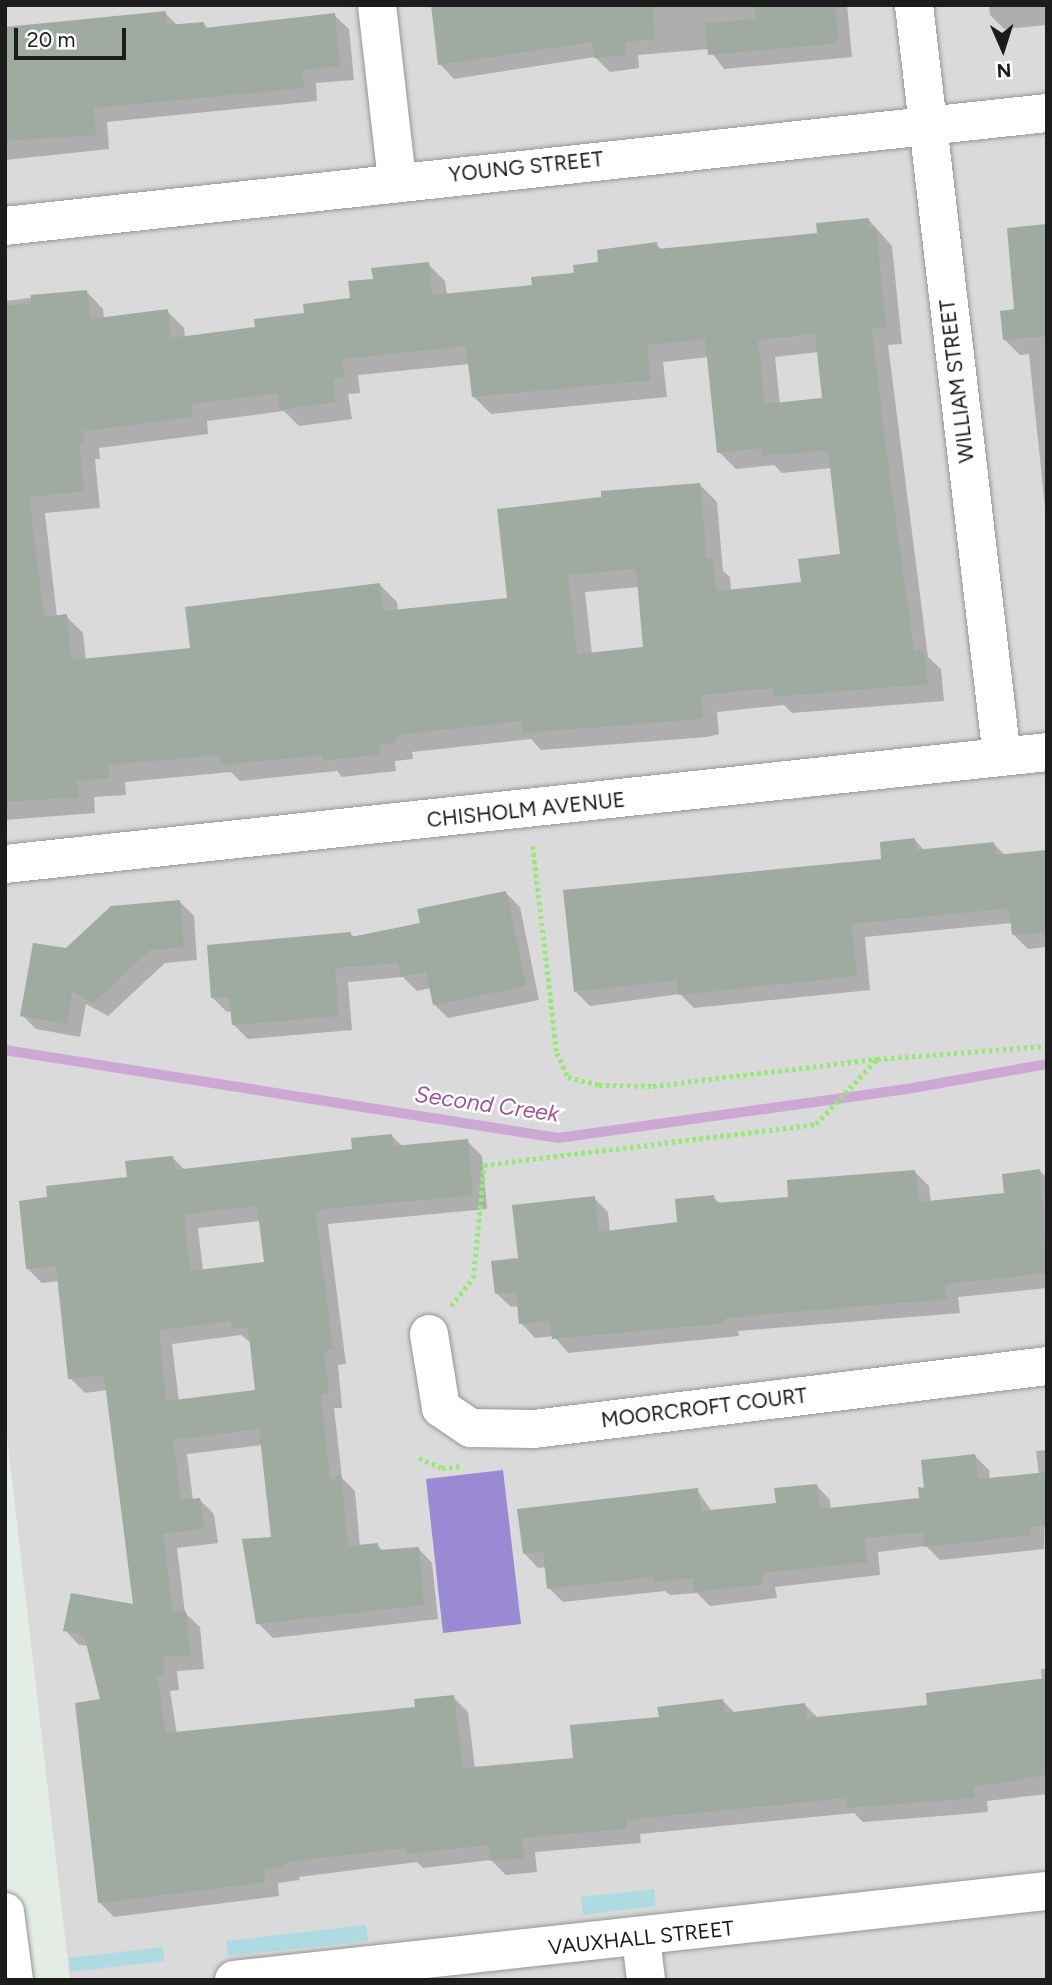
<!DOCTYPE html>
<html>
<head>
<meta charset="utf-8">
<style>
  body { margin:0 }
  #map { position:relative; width:1052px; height:1985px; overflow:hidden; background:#e3ece5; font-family:Figtree,sans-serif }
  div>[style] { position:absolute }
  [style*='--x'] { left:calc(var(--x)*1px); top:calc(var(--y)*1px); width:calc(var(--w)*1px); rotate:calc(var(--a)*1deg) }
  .residential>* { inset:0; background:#d9dad9 }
  .grass>* { inset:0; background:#aedbe1 }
  .pitch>* { inset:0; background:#9a89d3 }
  .shadow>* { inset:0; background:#0003 }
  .stream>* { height:10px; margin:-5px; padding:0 5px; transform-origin:5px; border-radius:5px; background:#cea8d5 }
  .building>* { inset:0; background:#9faaa0 }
  .path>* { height:4.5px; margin-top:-2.25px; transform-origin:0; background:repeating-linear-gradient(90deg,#97e977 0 3.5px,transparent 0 7px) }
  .roads { filter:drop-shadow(0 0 2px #969696) drop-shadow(0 0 2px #969696) }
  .minor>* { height:38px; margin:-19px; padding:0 19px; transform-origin:19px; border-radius:19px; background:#fff }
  span { translate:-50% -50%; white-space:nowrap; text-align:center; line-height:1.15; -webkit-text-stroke:5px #fff; paint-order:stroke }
  .street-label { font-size:21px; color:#1c1c1c }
  .water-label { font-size:23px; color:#a05497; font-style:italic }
  .frame { position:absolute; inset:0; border:7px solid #1c1c1c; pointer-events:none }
  .north { position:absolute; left:968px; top:14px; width:70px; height:70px; -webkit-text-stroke:5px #fff; paint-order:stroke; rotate:177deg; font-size:19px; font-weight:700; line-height:28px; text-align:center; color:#1c1c1c }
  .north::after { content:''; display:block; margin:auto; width:24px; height:32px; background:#1c1c1c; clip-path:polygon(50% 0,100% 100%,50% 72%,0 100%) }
  .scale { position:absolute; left:14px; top:28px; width:112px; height:32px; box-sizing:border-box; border:4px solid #1c1c1c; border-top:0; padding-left:9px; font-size:21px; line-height:24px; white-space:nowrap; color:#1c1c1c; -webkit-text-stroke:5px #fff; paint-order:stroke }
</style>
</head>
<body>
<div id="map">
  <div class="residential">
    <i style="clip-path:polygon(5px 5px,1047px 5px,1047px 1980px,70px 1980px,5px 1419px)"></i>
  </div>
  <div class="grass">
    <i style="clip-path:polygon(654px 1889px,656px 1906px,583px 1915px,581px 1897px)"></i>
    <i style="clip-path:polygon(366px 1925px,368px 1941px,228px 1956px,226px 1941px)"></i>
    <i style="clip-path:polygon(163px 1947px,164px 1961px,70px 1972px,69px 1958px)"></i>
  </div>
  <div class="pitch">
    <i style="clip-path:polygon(503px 1470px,521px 1624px,443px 1633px,426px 1479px)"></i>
  </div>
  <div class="shadow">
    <i style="clip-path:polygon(433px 5px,847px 5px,852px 57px,724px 69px,709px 49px,638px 55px,639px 68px,610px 72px,595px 57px,454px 79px,440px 64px)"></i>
    <i style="clip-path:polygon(989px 5px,1047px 5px,1047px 25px,1004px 29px,990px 15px)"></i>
    <i style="clip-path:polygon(165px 13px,178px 26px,204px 24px,209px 30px,334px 15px,349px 29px,354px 80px,316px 83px,317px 101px,107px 122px,109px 149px,5px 160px,5px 79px)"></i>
    <i style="clip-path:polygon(evenodd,868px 219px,892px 246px,902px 344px,888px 345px,928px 657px,941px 669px,944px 701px,792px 713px,784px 705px,717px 712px,719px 734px,707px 737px,541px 750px,531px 739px,412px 752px,413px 759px,395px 761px,396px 771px,342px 777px,337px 771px,240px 781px,231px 772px,125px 782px,126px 795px,94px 797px,95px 813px,5px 820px,5px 301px,86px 291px,103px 309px,104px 319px,167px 311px,184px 328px,185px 338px,257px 329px,306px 314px,352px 300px,375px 280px,428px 264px,445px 281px,447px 295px,534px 286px,656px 244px,662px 250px,819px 234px,868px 219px,819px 352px,824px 399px,780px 404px,775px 357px,819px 352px,868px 219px,709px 357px,719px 452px,736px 469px,774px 465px,782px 473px,832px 468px,842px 556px,803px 584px,731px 591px,730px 577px,723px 571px,717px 502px,699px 484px,509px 599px,398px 611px,397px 602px,380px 585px,191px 649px,86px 660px,83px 633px,66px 616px,57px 617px,45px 513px,100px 508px,95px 459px,100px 459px,99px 448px,208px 434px,207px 421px,284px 411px,299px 426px,352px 419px,348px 394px,360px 393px,358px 375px,469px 364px,473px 396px,491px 414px,667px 397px,663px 362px,709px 357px,868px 219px,639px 587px,645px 649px,592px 654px,585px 592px,639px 587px)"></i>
    <i style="clip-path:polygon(1047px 226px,1047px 526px,1029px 354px,1020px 355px,1004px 339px)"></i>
    <i style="clip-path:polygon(915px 840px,925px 851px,994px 844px,1006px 856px,1047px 852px,1047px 947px,1028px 949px,1014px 935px,1012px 923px,865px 937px,870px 990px,694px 1008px,680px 994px,590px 1006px,576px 992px,883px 860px)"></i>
    <i style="clip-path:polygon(506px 893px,520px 907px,539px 1000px,448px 1018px,434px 1004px,431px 988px,417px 991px,403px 977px,348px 982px,352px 1030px,248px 1039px,233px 1024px,232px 1011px,227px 1012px,213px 998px,350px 933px,355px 938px,422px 924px)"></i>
    <i style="clip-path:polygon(180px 902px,194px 916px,197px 960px,165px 963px,108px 1016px,86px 1004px,80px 1037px,36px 1029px,22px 1015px)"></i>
    <i style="clip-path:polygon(evenodd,392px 1136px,403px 1147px,467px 1141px,482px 1156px,487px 1209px,328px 1224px,346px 1364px,338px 1365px,342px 1408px,334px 1408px,342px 1478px,355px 1491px,360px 1547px,377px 1545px,384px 1552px,418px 1548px,432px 1563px,438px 1619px,273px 1638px,258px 1623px,273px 1538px,263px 1445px,187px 1454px,193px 1500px,200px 1500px,214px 1514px,218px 1543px,177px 1548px,185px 1613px,200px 1627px,204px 1669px,177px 1671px,179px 1690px,170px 1691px,177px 1734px,417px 1709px,453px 1697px,468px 1712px,475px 1769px,575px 1760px,661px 1719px,723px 1701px,735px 1713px,805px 1705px,819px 1719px,929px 1707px,1042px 1681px,1041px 1669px,1047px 1669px,1047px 1794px,987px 1801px,988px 1812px,954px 1815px,863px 1822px,854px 1813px,640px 1834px,641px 1843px,535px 1852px,537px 1872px,506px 1875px,491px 1860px,423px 1868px,417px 1862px,299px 1877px,300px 1880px,278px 1883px,279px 1896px,114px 1917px,100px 1903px,102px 1701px,89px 1646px,79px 1645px,65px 1630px,135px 1606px,108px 1390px,85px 1393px,70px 1378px,59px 1281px,42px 1283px,28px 1269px,49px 1199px,129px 1179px,173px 1158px,185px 1170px,354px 1151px,392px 1136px,261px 1221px,266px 1263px,203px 1271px,198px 1228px,261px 1221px,392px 1136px,241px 1335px,251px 1343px,257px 1392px,179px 1402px,172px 1344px,241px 1335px)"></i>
    <i style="clip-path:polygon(1040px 1171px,1047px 1178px,1047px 1288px,958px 1297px,960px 1313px,738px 1331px,739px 1336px,568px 1353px,554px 1336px,535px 1338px,521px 1323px,519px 1306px,511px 1307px,496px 1293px,520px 1260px,594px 1198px,608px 1212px,610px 1232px,679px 1223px,713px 1197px,721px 1204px,790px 1198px,915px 1172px,929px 1186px,931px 1203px,1006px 1195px)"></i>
    <i style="clip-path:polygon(1047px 1450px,1044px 1549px,940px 1560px,926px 1546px,878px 1552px,880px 1575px,775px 1587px,777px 1598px,710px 1606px,697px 1593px,670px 1595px,665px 1591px,563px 1602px,549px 1588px,547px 1567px,538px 1568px,524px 1553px,697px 1490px,712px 1512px,778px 1505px,816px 1485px,830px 1500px,831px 1510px,921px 1500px,926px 1491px,975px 1456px,989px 1470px,990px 1480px,1039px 1475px,1036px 1451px)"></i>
  </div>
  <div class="stream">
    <i style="--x:5;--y:1050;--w:560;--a:9.04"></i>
    <i style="--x:558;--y:1138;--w:352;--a:-8"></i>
    <i style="--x:907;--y:1089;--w:142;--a:-10.1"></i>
  </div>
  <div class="building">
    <i style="clip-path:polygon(431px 5px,652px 5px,655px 39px,625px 42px,626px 55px,594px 58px,592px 42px,438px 65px)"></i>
    <i style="clip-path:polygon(755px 5px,835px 5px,838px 43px,708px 55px,705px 23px,756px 19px)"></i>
    <i style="clip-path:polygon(166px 11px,167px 25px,204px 22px,205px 28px,335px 13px,340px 66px,302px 70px,304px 88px,94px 108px,96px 135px,5px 141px,5px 27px)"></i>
    <i style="clip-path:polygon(evenodd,869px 218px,869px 227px,876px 227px,886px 327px,872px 328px,885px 441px,914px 651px,924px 650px,928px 684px,774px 697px,773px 688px,700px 695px,703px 717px,689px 720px,523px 733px,521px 721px,396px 735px,396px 742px,379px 745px,380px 754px,323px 761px,323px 755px,221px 765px,220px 755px,108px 765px,109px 778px,77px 781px,79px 797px,5px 802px,5px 306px,31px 303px,31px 295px,87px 290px,90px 319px,168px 309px,171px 338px,255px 327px,254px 319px,304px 313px,303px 304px,350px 298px,348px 281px,373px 279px,371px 268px,429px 262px,432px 295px,532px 285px,531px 277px,574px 273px,573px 265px,598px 262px,597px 250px,657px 242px,658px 249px,817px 233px,816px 223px,869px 218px,815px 334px,822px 398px,765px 404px,758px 340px,815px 334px,869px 218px,705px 339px,717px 453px,762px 448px,763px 456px,828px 450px,840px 554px,798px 559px,801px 582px,716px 591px,713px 558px,707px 559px,700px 483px,601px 491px,601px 497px,497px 509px,507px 598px,383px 611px,380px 583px,185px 607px,190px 648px,71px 660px,67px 614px,44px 617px,29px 497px,84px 491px,79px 443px,84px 442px,83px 431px,192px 417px,191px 404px,278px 393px,280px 410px,336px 402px,332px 378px,344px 377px,342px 359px,466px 346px,472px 397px,651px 380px,647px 345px,705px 339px,869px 218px,636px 569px,643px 647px,577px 654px,568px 575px,636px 569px)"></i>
    <i style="clip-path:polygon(1047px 224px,1047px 336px,1003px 340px,1000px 311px,1014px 309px,1007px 228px)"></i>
    <i style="clip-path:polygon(915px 838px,916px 850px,994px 842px,996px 855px,1047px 850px,1047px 932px,1012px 935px,1009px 908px,851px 924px,857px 976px,678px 995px,677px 980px,574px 992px,563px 890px,881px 859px,880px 842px)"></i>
    <i style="clip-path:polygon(506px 891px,526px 986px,433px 1005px,426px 972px,401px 977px,398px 963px,335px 968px,339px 1016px,232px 1025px,229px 997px,211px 998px,207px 945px,351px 932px,351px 937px,420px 923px,417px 909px)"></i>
    <i style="clip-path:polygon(180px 900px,184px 947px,150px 950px,93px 1003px,72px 991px,67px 1024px,20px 1016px,33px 943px,66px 948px,111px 906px)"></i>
    <i style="clip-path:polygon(evenodd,392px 1134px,393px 1146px,468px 1139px,473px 1195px,315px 1210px,333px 1349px,324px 1351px,329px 1394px,321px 1394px,330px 1481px,341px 1474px,348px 1546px,378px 1543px,379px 1550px,419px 1547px,424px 1605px,256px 1624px,242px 1539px,271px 1537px,259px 1429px,173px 1440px,181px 1500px,200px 1498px,204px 1529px,163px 1534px,173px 1612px,186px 1611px,190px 1655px,163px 1657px,165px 1676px,157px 1677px,166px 1733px,415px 1707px,414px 1699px,454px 1695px,463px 1768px,573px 1758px,570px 1725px,659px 1717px,657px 1707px,723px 1699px,725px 1713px,805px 1703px,807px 1718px,927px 1705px,926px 1693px,1047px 1678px,1047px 1775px,973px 1787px,975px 1798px,847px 1808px,846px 1798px,626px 1820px,627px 1829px,522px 1838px,524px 1858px,490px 1861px,488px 1845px,407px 1854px,406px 1848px,286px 1862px,286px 1866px,264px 1869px,265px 1882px,98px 1903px,75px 1703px,100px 1699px,84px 1635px,63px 1631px,71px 1593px,133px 1604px,104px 1375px,68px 1379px,56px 1266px,26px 1269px,19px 1201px,47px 1197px,46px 1186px,127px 1177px,125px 1161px,173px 1156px,175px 1170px,352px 1149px,351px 1138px,392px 1134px,257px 1206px,264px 1262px,190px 1271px,184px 1214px,257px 1206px,392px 1134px,231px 1321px,232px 1329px,248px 1327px,255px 1390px,166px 1401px,159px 1330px,231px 1321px)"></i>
    <i style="clip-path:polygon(1040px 1169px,1047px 1273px,945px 1284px,947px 1299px,725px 1318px,726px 1323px,552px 1339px,550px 1321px,519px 1324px,516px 1292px,495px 1294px,491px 1261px,518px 1258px,512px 1205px,595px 1196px,598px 1232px,677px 1222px,675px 1199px,714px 1195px,715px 1203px,788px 1197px,787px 1180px,915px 1170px,919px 1202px,1004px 1193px,1002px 1174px)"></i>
    <i style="clip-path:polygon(975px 1454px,978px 1479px,1047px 1472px,1047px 1525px,1030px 1527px,1031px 1535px,924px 1547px,923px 1532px,865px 1538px,867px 1562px,762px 1573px,763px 1584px,694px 1592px,693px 1578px,654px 1582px,653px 1577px,547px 1589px,543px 1552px,523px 1554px,517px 1509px,698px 1488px,701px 1511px,776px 1503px,774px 1488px,817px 1484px,820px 1509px,919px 1498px,918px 1487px,924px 1488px,921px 1460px)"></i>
  </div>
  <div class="path">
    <i style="--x:533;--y:846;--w:208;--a:83.4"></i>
    <i style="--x:557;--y:1053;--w:26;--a:65"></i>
    <i style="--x:568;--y:1077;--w:32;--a:14"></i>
    <i style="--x:599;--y:1085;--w:54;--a:1.1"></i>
    <i style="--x:653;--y:1086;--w:226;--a:-6.9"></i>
    <i style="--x:877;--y:1059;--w:170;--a:-4.4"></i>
    <i style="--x:451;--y:1306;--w:36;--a:-52"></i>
    <i style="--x:473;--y:1278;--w:114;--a:-84.4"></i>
    <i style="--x:484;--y:1165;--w:335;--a:-7"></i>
    <i style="--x:816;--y:1124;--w:89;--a:-46.8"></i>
    <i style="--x:419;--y:1458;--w:25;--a:23"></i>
    <i style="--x:442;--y:1468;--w:19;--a:-6"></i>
  </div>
  <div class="roads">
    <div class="minor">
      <i style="--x:377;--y:5;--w:176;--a:83.5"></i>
      <i style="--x:914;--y:5;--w:757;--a:83.33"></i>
      <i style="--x:5;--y:226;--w:1048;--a:-6.19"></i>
      <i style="--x:5;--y:864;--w:1048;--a:-6.13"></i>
      <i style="--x:429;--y:1334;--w:75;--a:80.8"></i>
      <i style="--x:441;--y:1408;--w:36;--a:34"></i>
      <i style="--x:471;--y:1428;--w:63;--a:0.9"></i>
      <i style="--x:534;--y:1429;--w:517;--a:-7"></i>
      <i style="--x:5;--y:1912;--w:69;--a:82.5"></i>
      <i style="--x:641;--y:1938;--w:42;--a:83.2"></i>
      <i style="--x:234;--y:1980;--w:818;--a:-6.25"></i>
    </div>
  </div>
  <div class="street-label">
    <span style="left:526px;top:167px;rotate:-6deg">YOUNG STREET</span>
    <span style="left:957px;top:381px;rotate:-97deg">WILLIAM STREET</span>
    <span style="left:526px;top:810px;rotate:-6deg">CHISHOLM AVENUE</span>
    <span style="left:704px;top:1408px;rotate:-7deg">MOORCROFT COURT</span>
    <span style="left:641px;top:1938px;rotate:-6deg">VAUXHALL STREET</span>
  </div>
  <div class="water-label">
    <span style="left:487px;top:1104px;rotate:8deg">Second Creek</span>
  </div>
  <div class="frame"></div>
  <div class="north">N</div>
  <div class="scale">20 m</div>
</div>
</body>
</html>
